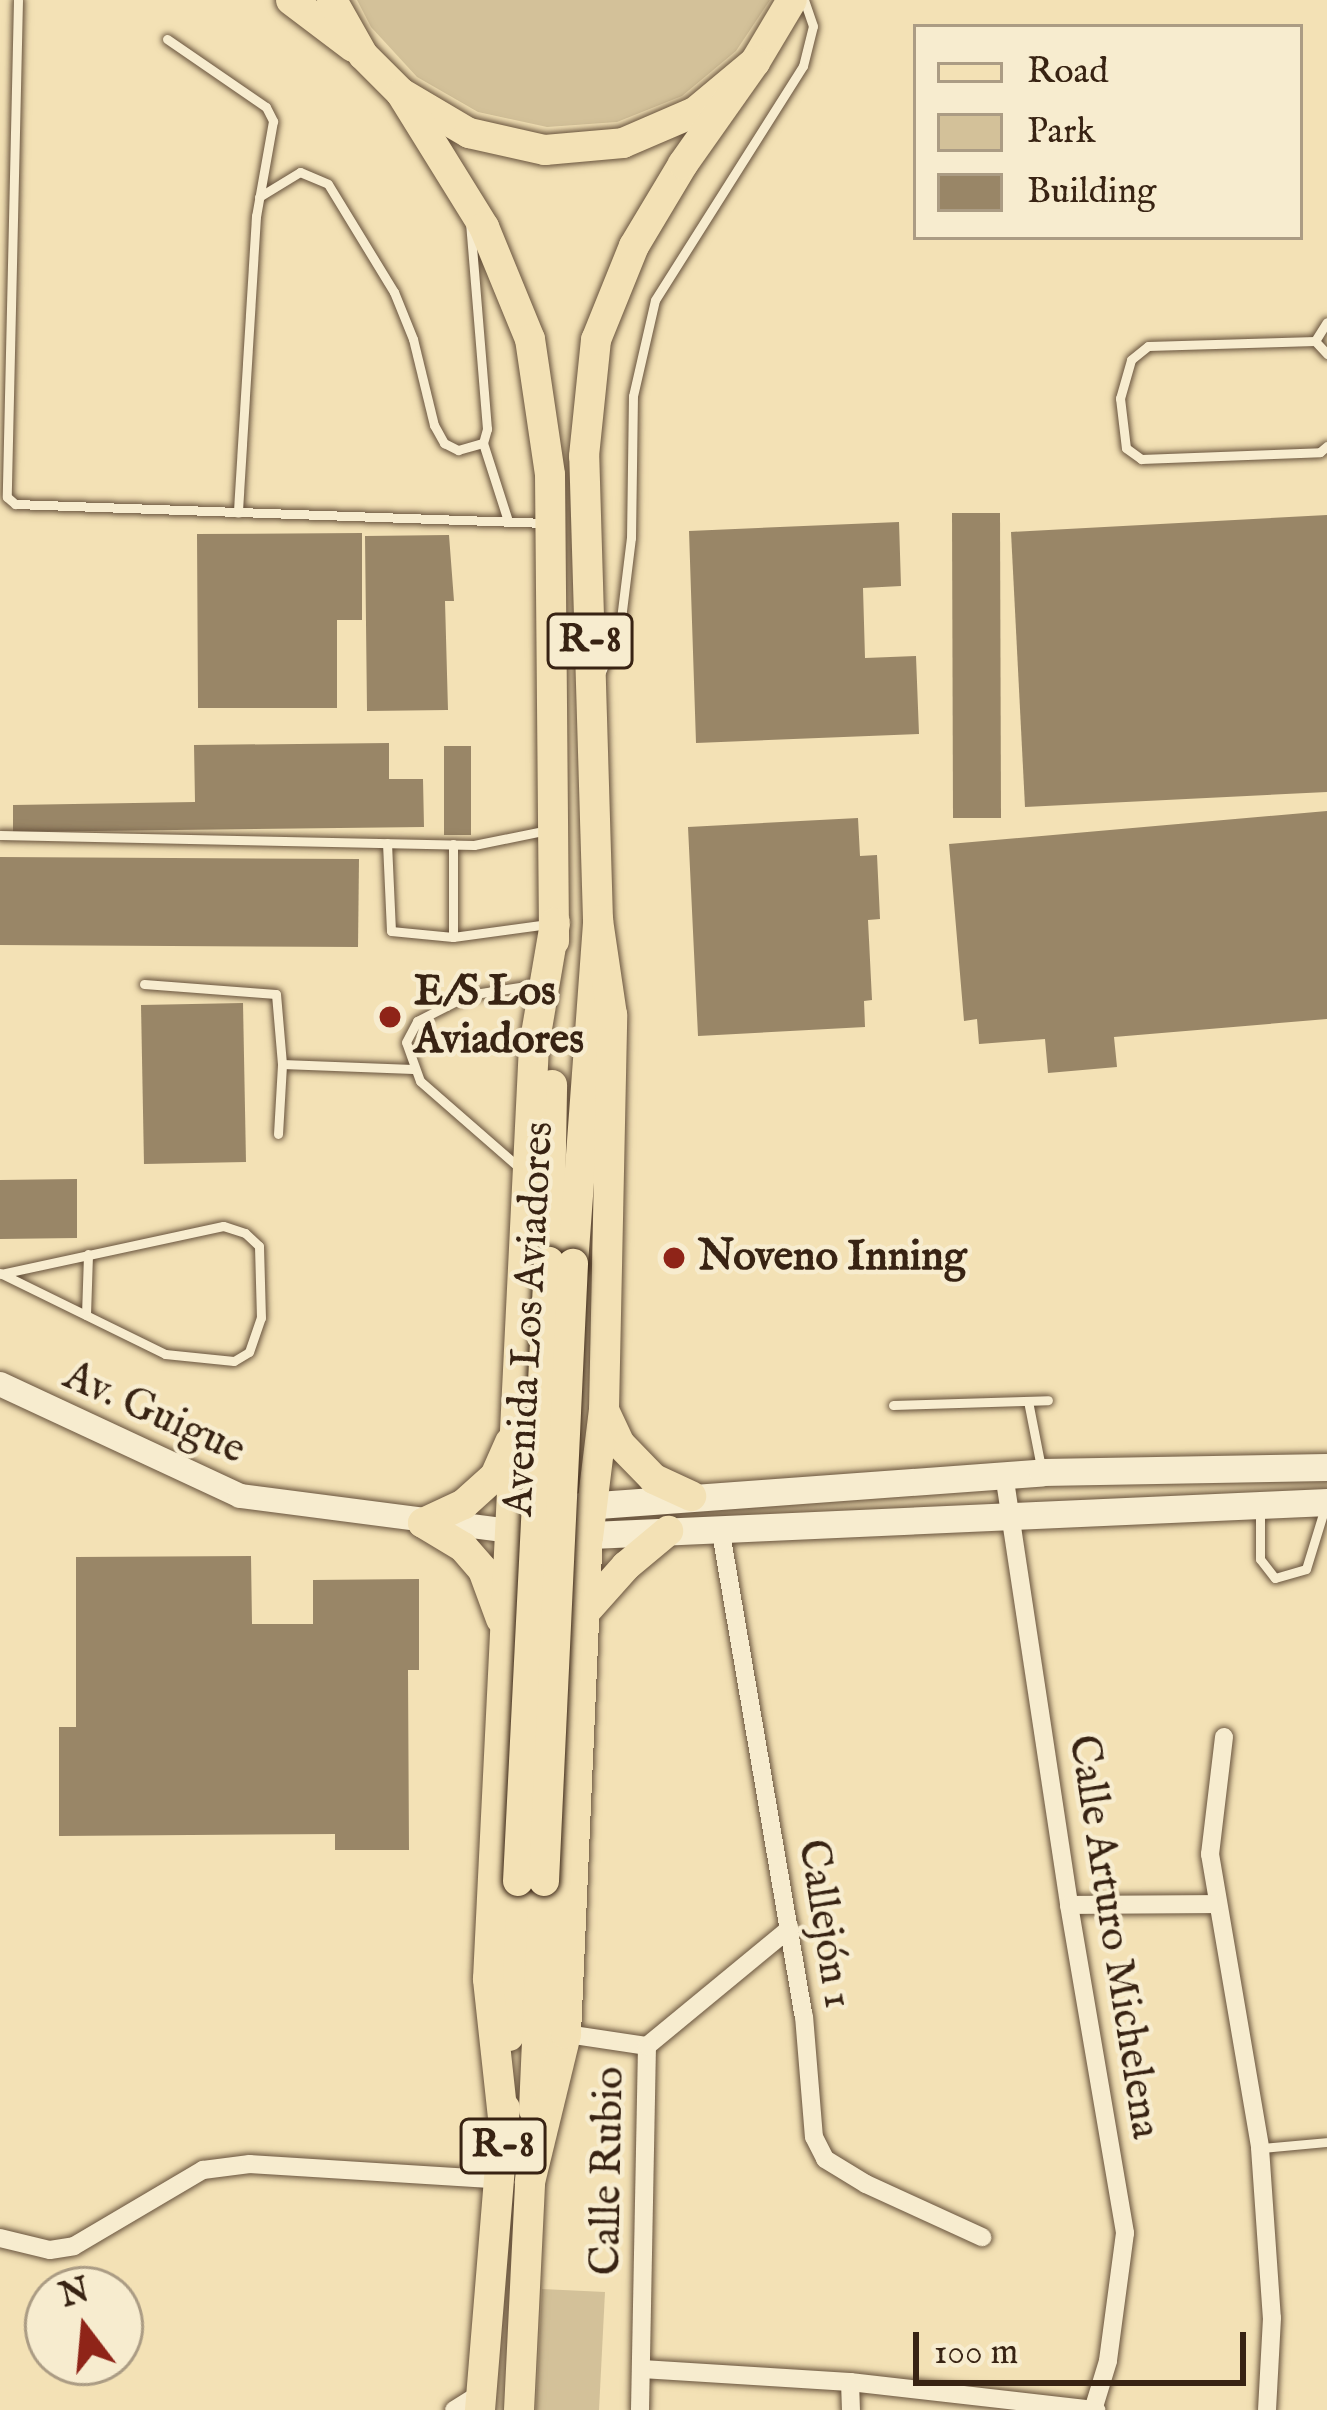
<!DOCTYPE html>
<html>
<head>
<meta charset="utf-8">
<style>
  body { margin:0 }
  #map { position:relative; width:1327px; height:2410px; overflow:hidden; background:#f3e1b5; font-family:"IM FELL English",serif }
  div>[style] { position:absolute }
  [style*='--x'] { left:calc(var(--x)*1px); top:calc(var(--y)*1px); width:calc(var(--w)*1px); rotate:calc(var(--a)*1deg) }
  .green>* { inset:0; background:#d3c199 }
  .building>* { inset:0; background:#998667 }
  .roads { filter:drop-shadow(0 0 3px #67523c) drop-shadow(0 0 3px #67523c) }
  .service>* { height:9px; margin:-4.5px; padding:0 4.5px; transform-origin:4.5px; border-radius:4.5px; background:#f7eccf }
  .minor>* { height:18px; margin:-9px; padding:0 9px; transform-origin:9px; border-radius:9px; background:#f7eccf }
  .tertiary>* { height:24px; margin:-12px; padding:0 12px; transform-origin:12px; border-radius:12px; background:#f7eccf }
  .secondary>* { height:27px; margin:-13.5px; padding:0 13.5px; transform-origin:13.5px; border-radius:13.5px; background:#f7eccf }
  .primary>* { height:30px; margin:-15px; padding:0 15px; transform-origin:15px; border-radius:15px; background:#f3e1b5 }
  .bridges { filter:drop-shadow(0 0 3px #382313) drop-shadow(0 0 3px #382313) }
  .primary-bridge>* { height:30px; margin:-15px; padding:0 15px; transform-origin:15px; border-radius:15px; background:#f3e1b5 }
  .dots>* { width:33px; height:33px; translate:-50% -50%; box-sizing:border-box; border:6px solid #f7eccf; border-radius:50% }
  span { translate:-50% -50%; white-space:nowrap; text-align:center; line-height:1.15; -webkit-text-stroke:9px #f7eccf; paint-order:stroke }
  .shield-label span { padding:3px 9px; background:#f7eccf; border:3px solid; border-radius:9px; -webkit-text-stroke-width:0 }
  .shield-label { font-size:39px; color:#382313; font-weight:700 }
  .poi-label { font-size:42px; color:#382313; font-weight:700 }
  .left { translate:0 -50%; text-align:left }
  .street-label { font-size:42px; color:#382313 }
  .legend { position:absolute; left:913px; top:24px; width:390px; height:216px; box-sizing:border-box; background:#f7eccf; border:3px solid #ab9c84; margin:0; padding:15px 21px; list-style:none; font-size:36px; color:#382313 }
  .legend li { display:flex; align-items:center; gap:24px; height:60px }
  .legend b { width:60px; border:3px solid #ab9c84 }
  .north { position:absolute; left:24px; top:2266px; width:120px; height:120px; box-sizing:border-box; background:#f7eccf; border:3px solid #ab9c84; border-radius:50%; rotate:344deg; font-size:33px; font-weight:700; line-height:48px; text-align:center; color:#382313 }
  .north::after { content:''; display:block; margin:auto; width:42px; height:54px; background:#8f2418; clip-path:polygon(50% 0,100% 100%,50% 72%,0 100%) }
  .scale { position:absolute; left:913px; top:2332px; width:333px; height:54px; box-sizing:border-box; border:6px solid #382313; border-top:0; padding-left:15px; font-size:36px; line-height:42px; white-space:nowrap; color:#382313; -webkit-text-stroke:9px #f7eccf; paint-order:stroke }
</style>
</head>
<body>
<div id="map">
  <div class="green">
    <i style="clip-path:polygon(357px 0,770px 0,736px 51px,682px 96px,617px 122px,547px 127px,478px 112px,417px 77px,371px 27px)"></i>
    <i style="clip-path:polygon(542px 2289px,605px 2292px,599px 2410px,536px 2410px)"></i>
  </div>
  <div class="building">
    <i style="clip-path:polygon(952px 513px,1000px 513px,1001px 818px,953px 818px)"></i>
    <i style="clip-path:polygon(1327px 515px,1327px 792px,1025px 807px,1011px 532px)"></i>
    <i style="clip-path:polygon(899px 522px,901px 586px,863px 588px,865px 658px,916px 656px,919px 734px,696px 743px,689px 531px)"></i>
    <i style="clip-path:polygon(362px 533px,362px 620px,337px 620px,337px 708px,198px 708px,197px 534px)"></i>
    <i style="clip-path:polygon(449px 535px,454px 601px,445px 601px,448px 710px,367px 711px,365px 536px)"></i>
    <i style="clip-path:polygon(389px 743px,389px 779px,423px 779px,424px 827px,13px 832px,13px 805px,195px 802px,194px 745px)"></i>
    <i style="clip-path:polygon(444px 746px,471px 746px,471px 835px,444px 835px)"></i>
    <i style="clip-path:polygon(1327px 811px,1327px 1019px,1114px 1037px,1117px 1067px,1048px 1073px,1045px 1039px,979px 1044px,977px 1019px,964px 1021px,949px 844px)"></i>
    <i style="clip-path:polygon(858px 818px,860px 856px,877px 855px,880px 919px,868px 920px,872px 1000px,864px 1001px,865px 1027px,698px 1036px,688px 827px)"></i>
    <i style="clip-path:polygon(0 857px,359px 859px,358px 947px,0 945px)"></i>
    <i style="clip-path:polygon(243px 1003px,246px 1162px,144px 1164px,141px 1005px)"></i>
    <i style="clip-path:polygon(77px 1179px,77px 1238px,0 1239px,0 1180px)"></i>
    <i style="clip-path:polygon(251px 1556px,252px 1624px,313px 1624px,313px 1580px,419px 1579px,419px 1670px,408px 1670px,409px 1850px,335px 1850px,335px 1834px,59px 1836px,59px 1727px,76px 1727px,76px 1557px)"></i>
  </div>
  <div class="roads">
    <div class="service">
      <i style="--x:18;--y:0;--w:497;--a:91.3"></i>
      <i style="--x:7;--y:497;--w:11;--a:41"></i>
      <i style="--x:15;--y:504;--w:530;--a:2.05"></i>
      <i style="--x:167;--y:39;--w:120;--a:34.5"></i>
      <i style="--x:266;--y:107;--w:16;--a:63"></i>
      <i style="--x:273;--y:121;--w:97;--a:100.1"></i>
      <i style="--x:256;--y:216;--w:297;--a:93.5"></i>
      <i style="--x:259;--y:197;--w:48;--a:-31.4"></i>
      <i style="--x:300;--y:172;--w:30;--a:23"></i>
      <i style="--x:328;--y:184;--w:127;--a:58.6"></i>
      <i style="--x:394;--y:292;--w:51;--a:68"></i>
      <i style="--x:413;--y:339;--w:89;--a:76.3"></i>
      <i style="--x:434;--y:425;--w:21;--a:61"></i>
      <i style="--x:444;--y:443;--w:16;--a:27"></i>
      <i style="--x:458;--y:450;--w:26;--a:-16"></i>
      <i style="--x:483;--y:443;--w:15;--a:-74"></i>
      <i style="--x:487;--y:429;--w:206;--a:-94.7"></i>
      <i style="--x:1315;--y:341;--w:167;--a:178.3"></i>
      <i style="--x:1148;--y:346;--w:22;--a:141"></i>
      <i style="--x:1131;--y:360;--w:40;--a:106"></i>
      <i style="--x:1120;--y:398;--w:50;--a:83.2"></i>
      <i style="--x:1126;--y:448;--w:19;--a:36"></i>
      <i style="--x:1141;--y:459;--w:179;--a:-2.2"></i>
      <i style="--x:1320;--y:452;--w:9;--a:-41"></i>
      <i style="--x:1315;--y:341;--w:22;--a:-58"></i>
      <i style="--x:1315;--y:341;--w:18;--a:47"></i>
      <i style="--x:483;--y:443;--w:82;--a:72.2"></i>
      <i style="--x:601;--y:672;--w:49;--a:-67.1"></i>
      <i style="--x:620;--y:627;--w:90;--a:-83"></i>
      <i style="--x:631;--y:538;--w:142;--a:-89.2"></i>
      <i style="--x:633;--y:396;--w:98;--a:-77.1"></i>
      <i style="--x:655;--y:300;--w:277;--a:-57.7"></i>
      <i style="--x:803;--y:66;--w:41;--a:-76"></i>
      <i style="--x:813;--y:26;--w:28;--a:-109"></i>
      <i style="--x:0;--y:835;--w:474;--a:1.2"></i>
      <i style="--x:474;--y:845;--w:76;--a:-11.5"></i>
      <i style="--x:387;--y:843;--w:88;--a:87.4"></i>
      <i style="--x:391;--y:931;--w:62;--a:5.5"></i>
      <i style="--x:453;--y:937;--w:93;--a:-90"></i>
      <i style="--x:453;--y:937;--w:96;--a:-7.8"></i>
      <i style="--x:144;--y:984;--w:132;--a:4.3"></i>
      <i style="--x:276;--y:994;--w:70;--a:85.1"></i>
      <i style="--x:282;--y:1064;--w:131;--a:2.2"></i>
      <i style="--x:278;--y:1134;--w:70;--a:-86.7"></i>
      <i style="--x:522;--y:1170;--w:135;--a:-138.9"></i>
      <i style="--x:420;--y:1081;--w:41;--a:-109.7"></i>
      <i style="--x:406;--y:1042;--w:24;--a:-62"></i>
      <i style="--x:417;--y:1021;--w:57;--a:-27"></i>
      <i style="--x:468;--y:995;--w:72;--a:-8.8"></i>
      <i style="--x:0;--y:1273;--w:184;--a:26.1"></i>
      <i style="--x:165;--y:1354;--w:69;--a:5.8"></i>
      <i style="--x:234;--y:1361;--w:17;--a:-31"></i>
      <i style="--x:249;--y:1352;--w:36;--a:-71"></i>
      <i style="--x:261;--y:1318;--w:72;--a:-91.6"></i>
      <i style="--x:259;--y:1246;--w:19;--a:-137"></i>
      <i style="--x:245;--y:1233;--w:23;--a:-162"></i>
      <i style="--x:223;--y:1226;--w:227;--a:167.8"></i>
      <i style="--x:86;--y:1315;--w:61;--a:-88.1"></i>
      <i style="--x:1028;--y:1401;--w:67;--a:78.9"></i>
      <i style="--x:893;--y:1405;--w:155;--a:-1.8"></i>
      <i style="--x:1260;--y:1509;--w:50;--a:90"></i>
      <i style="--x:1260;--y:1559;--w:24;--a:52"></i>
      <i style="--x:1275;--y:1578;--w:32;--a:-16"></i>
      <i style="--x:1306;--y:1569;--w:68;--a:-72.9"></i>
      <i style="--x:1261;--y:2148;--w:66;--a:-5.2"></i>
    </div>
    <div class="minor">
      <i style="--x:1004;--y:1474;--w:436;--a:81.4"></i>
      <i style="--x:1069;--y:1905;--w:333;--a:80.3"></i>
      <i style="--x:1125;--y:2233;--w:129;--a:97.6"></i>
      <i style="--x:1108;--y:2361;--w:51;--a:107"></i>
      <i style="--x:720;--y:1527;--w:496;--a:80.3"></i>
      <i style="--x:804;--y:2016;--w:121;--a:85.3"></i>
      <i style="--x:814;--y:2137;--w:25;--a:63"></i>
      <i style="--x:825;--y:2159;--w:48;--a:31.4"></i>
      <i style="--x:866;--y:2184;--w:128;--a:24.6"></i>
      <i style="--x:1224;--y:1737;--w:118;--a:96.8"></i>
      <i style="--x:1210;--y:1854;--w:298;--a:80.3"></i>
      <i style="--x:1260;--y:2148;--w:170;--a:86"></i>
      <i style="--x:1272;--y:2318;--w:92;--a:93.1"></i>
      <i style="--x:1069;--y:1905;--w:147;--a:-0.4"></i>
      <i style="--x:560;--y:2033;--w:88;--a:8.5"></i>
      <i style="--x:0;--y:2238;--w:51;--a:13.5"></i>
      <i style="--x:50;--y:2250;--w:24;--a:-9"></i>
      <i style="--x:74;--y:2246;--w:150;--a:-30.5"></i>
      <i style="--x:203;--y:2170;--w:47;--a:-7.3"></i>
      <i style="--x:250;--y:2164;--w:252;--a:3.6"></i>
      <i style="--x:642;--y:2369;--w:208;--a:3.6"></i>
      <i style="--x:850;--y:2382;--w:248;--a:6.5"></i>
      <i style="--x:850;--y:2382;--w:28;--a:88"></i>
      <i style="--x:454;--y:2410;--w:32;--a:-32"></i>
      <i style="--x:640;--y:2410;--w:364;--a:-88.9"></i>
      <i style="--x:647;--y:2046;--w:185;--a:-39.5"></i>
    </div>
    <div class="tertiary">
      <i style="--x:0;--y:1384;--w:265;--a:25"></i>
      <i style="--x:240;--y:1496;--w:273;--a:7.4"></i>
    </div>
    <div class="secondary">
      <i style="--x:571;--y:1507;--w:472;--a:-4.2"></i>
      <i style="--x:1042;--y:1472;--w:285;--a:-1"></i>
      <i style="--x:569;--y:1536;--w:759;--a:-2.57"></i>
    </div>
    <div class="primary">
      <i style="--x:291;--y:0;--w:78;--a:37.2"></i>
      <i style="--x:332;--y:0;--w:63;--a:60.6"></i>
      <i style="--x:363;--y:55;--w:54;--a:45"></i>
      <i style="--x:401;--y:93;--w:79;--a:30.5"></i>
      <i style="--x:469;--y:133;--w:78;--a:12.6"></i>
      <i style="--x:545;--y:150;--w:78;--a:-5.1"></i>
      <i style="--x:623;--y:143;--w:78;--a:-23.3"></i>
      <i style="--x:695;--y:112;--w:78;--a:-39.8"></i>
      <i style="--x:755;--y:62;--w:72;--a:-59.2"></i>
      <i style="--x:401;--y:93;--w:158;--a:58.2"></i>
      <i style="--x:484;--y:227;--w:121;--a:67.7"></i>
      <i style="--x:530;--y:339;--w:137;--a:81.6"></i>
      <i style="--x:550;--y:475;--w:466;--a:89.5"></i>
      <i style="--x:549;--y:1262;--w:177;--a:-89"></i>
      <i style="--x:573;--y:1264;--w:345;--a:-85.8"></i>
      <i style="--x:598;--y:920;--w:464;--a:-91.7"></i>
      <i style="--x:584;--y:456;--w:117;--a:-84.1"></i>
      <i style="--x:596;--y:340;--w:101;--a:-68"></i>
      <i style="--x:634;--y:246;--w:96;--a:-59.1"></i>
      <i style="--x:683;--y:164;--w:125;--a:-54.8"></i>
      <i style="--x:604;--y:1410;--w:38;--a:65"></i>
      <i style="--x:620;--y:1444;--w:49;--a:45.8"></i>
      <i style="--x:654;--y:1479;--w:41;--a:24.7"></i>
      <i style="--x:423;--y:1523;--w:45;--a:-24.9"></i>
      <i style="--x:464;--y:1504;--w:42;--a:-42.1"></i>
      <i style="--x:495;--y:1476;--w:37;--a:-66"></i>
      <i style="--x:423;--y:1523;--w:47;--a:31"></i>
      <i style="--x:463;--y:1547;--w:30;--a:49"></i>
      <i style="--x:483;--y:1570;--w:52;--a:69.8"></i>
      <i style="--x:585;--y:1612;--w:62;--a:-48.3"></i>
      <i style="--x:626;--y:1566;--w:55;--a:-39.8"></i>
      <i style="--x:509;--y:2036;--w:155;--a:-86.7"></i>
      <i style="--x:534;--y:2110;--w:229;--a:-87.5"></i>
      <i style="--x:504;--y:2127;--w:149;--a:-96.2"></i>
      <i style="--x:488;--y:1979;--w:934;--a:-87.18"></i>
      <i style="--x:534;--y:1046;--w:125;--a:-80.3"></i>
      <i style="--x:530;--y:2182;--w:152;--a:-76.3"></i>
      <i style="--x:566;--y:2034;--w:496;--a:-87.5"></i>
      <i style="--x:588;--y:1538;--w:129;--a:-82.9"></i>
      <i style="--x:604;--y:1410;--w:395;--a:-88.8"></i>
      <i style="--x:612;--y:1015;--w:96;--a:-98.4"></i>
      <i style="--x:480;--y:2410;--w:303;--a:-85.3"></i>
      <i style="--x:519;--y:2410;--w:246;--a:-87.2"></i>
    </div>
  </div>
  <div class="bridges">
    <div class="primary-bridge">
      <i style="--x:518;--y:1881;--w:620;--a:-87.13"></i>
      <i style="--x:544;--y:1881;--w:618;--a:-87.31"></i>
    </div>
  </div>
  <div class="dots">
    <i style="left:390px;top:1017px;background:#8f2418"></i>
    <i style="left:674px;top:1258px;background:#8f2418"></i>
  </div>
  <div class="shield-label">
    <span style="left:590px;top:641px">R-8</span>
    <span style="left:503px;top:2146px">R-8</span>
  </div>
  <div class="poi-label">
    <span class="left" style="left:414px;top:1017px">E/S Los<br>Aviadores</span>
    <span class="left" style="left:698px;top:1258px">Noveno Inning</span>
  </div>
  <div class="street-label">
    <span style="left:530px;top:1319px;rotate:-87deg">Avenida Los Aviadores</span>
    <span style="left:154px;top:1414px;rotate:24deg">Av. Guigue</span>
    <span style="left:824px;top:1924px;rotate:81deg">Callejón 1</span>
    <span style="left:1113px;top:1937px;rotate:81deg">Calle Arturo Michelena</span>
    <span style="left:609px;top:2171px;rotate:-89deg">Calle Rubio</span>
  </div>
  <ul class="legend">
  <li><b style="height:15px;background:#f3e1b5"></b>Road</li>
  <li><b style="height:33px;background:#d3c199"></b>Park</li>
  <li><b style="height:33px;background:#998667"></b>Building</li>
  </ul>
  <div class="north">N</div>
  <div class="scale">100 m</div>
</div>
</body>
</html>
